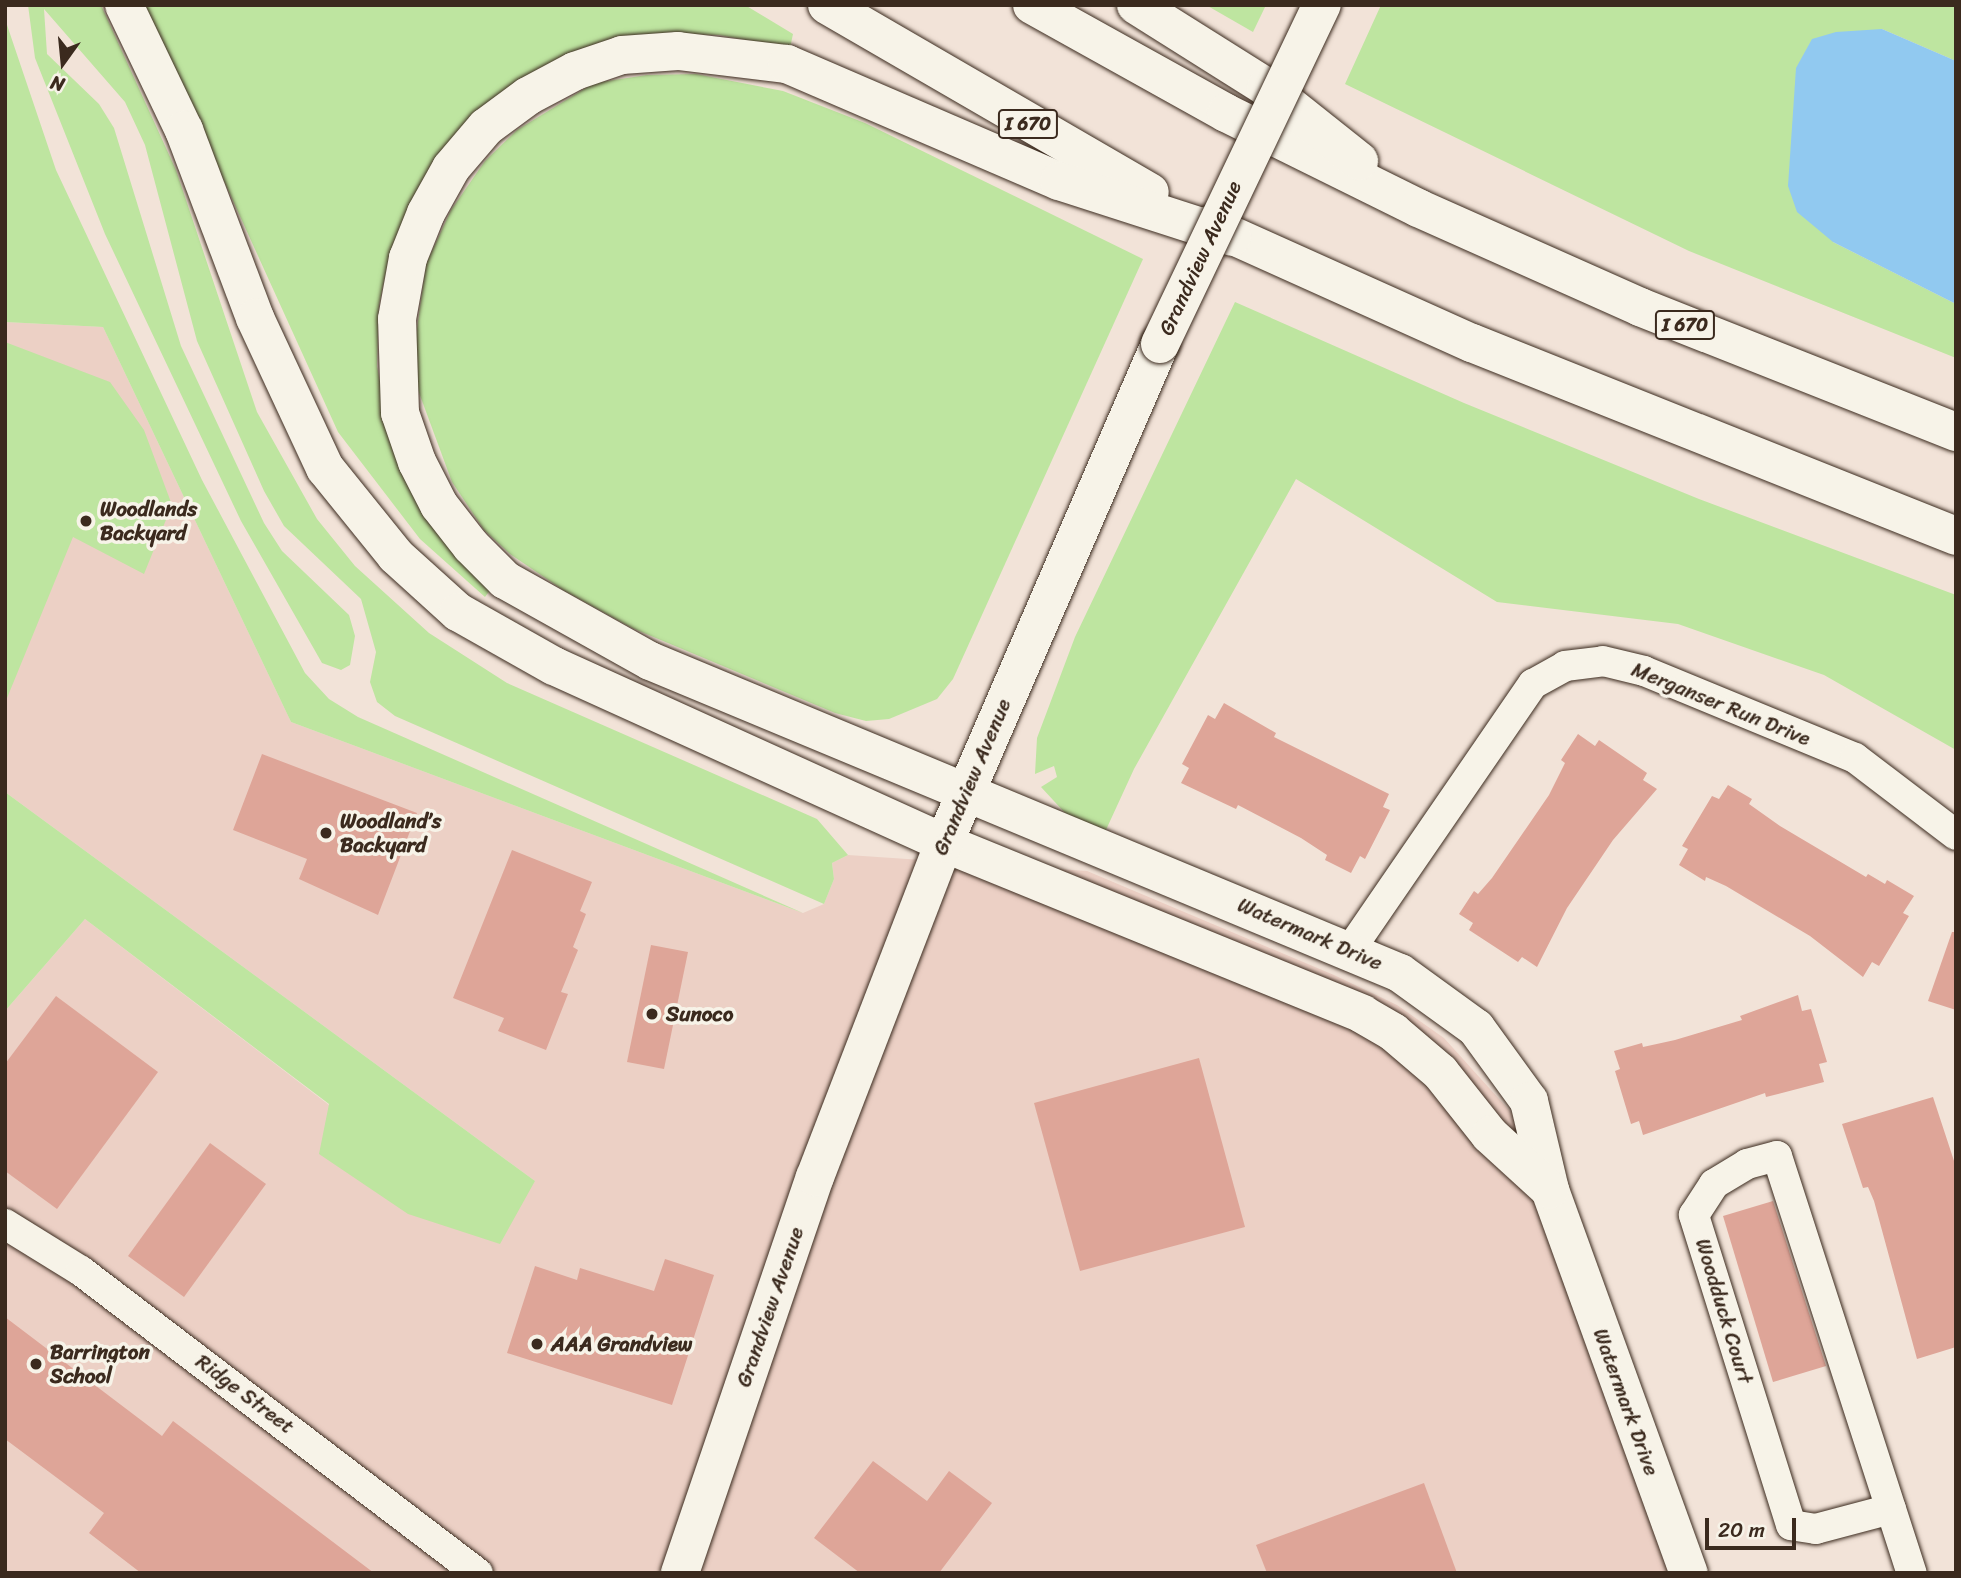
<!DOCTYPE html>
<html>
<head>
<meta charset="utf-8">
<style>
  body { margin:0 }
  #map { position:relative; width:1961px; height:1578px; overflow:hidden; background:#f2e3d8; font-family:Sriracha,sans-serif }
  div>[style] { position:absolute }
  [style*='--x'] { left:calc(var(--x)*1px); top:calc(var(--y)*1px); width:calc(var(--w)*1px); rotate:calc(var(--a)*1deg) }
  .built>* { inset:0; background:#ecd0c5 }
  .green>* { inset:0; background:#bee5a0 }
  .water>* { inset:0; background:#91c9f0 }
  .building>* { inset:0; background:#dea598 }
  .roads { filter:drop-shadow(0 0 2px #3b2a1e) drop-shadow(0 0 2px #3b2a1e) }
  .street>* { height:30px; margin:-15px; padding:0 15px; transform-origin:15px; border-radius:15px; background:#f7f3e8 }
  .secondary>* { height:38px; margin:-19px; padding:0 19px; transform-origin:19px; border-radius:19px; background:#f7f3e8 }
  .highway>* { height:38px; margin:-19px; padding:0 19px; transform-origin:19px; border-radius:19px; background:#f7f3e8 }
  .bridges { filter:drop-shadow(0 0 2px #3b2a1e) drop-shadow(0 0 2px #3b2a1e) }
  .secondary-bridge>* { height:38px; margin:-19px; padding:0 19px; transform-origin:19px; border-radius:19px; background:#f7f3e8 }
  .dots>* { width:19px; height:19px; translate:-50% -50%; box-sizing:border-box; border:4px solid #f7f3e8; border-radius:50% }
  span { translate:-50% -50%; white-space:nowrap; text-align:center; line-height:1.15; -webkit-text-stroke:7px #f7f3e8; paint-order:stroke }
  .shield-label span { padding:2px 5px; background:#f7f3e8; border:2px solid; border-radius:5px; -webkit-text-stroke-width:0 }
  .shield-label { font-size:19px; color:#3b2a1e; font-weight:700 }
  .street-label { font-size:21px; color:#3b2a1e }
  .poi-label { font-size:21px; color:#3b2a1e; font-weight:700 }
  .left { translate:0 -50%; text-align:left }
  .frame { position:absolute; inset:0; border:7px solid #3b2a1e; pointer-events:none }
  .north { position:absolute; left:28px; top:28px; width:70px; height:70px; -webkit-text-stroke:5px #f7f3e8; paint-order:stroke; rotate:195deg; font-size:19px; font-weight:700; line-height:28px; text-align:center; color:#3b2a1e }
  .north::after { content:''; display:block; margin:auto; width:24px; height:32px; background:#3b2a1e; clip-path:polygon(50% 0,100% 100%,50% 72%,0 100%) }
  .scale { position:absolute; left:1705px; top:1518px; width:91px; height:32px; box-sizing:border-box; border:4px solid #3b2a1e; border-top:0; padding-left:9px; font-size:21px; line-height:24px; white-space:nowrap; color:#3b2a1e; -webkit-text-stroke:5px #f7f3e8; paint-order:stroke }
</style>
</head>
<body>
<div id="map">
  <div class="built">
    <i style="clip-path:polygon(5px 322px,103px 327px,291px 722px,803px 913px,824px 904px,834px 879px,832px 863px,848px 855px,1087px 871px,1334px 975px,1397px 1005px,1444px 1038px,1518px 1120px,1691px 1573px,5px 1573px,5px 1011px,85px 919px,329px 1105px,535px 1181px,5px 792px)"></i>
  </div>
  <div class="green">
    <i style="clip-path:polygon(28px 5px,101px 5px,176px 170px,257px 412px,317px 519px,355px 566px,429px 633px,507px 683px,817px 819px,848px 855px,832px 863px,834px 879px,824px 904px,395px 716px,377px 702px,370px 682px,376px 652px,361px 599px,284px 526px,264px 491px,197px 341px,145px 145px,125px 102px,44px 9px,47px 54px,99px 104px,114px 128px,181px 346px,264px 523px,282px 551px,349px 615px,355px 636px,350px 665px,341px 670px,322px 663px,241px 521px,105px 234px,35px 58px)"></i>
    <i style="clip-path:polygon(144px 5px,745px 5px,793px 34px,790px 48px,719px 35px,674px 34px,533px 73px,388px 262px,379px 305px,377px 366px,386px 413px,493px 586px,485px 597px,420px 539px,338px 432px)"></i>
    <i style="clip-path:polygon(1206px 5px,1266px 5px,1253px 32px)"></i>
    <i style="clip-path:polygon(1381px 5px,1956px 5px,1956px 61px,1882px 29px,1833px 242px,1956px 304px,1956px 358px,1689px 251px,1345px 84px)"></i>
    <i style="clip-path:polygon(5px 19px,56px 170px,202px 480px,305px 673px,329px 699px,358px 717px,803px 913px,291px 722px,103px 327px,5px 322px)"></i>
    <i style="clip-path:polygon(696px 74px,783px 91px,865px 123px,1143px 259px,953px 679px,937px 699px,889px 719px,866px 721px,835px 713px,632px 628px,563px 590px,510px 554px,484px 530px,452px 482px,418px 390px,415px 343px,426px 264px,451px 210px,485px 161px,517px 130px,594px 83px,647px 75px)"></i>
    <i style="clip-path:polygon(1235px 302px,1464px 403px,1699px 499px,1956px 595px,1956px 750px,1824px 675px,1678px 624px,1497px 602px,1296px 479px,1134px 769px,1105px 832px,1066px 814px,1041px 787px,1057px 777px,1054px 766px,1035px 774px,1037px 738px,1075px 637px)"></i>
    <i style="clip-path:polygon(5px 342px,110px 382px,144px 430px,172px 505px,144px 574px,73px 537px,5px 703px)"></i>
    <i style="clip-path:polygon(5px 792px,535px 1181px,500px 1244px,408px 1214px,319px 1154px,329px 1104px,85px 919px,5px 1011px)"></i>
  </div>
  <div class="water">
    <i style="clip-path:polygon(1882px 29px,1956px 61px,1956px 304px,1833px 242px,1797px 212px,1788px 186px,1796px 68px,1812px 39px,1836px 32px)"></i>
  </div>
  <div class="building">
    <i style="clip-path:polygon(1224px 703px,1276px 733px,1274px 737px,1389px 794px,1383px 807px,1390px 810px,1365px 859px,1360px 856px,1351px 873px,1325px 860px,1327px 855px,1301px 838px,1238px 805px,1236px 809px,1181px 783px,1189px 768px,1182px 764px,1208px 715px,1215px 719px)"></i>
    <i style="clip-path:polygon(1578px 734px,1595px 746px,1599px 740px,1647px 773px,1643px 780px,1657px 789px,1613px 840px,1567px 908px,1537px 967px,1522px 957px,1518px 962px,1469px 930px,1473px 923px,1459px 914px,1474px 891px,1478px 894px,1492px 878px,1549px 795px,1565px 763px,1561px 760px)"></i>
    <i style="clip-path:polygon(262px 754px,417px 813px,378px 915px,299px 879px,307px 859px,233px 830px)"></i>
    <i style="clip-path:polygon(1728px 785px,1752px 799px,1749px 804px,1780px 826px,1866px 877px,1868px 874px,1885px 884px,1887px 880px,1914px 896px,1903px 913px,1909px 916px,1879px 966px,1872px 962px,1863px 977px,1810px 936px,1726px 886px,1706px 877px,1705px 881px,1679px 865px,1688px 849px,1682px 846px,1712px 796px,1719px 799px)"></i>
    <i style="clip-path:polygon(512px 850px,592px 882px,580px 911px,586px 914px,573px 947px,578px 950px,561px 992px,568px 994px,546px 1050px,498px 1031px,504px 1018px,453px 998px)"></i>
    <i style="clip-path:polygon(1952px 932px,1956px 932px,1956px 1010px,1928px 1001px)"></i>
    <i style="clip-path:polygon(651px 945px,688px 952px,664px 1069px,627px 1062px)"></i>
    <i style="clip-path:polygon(1798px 995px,1802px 1011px,1811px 1009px,1827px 1062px,1819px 1064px,1824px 1082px,1766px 1097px,1765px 1093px,1643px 1135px,1639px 1121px,1631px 1124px,1615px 1071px,1620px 1069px,1614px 1051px,1642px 1043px,1643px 1047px,1675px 1040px,1742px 1020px,1740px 1016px)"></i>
    <i style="clip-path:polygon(56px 996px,158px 1072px,57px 1209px,5px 1171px,5px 1064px)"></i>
    <i style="clip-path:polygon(1199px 1058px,1245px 1227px,1080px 1271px,1034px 1103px)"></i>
    <i style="clip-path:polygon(1933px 1097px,1956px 1167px,1956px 1347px,1917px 1359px,1874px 1201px,1868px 1187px,1863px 1188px,1842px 1124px)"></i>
    <i style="clip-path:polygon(210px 1143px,266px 1184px,184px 1297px,128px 1256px)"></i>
    <i style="clip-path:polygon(1773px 1201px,1826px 1366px,1773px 1382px,1723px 1216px)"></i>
    <i style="clip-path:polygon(665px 1259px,714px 1275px,672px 1405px,507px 1353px,535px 1266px,577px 1280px,580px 1268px,654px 1291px)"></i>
    <i style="clip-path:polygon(5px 1317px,162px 1436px,173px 1421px,374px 1573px,141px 1573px,89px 1533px,104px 1513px,5px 1439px)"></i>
    <i style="clip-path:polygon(873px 1461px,927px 1501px,949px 1471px,992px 1503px,939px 1573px,860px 1573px,814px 1538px)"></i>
    <i style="clip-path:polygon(1424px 1483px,1457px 1573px,1267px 1573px,1256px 1545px)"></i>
  </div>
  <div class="roads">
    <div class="street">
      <i style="--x:1350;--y:950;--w:323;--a:-55.5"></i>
      <i style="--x:1533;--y:684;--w:37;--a:-29"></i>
      <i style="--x:1565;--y:666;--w:38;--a:-7"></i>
      <i style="--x:1603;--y:661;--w:42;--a:13.7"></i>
      <i style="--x:1644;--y:671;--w:228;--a:22.4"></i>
      <i style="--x:1855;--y:758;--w:127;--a:37.3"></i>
      <i style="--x:5;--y:1224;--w:89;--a:31.7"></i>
      <i style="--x:81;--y:1271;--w:499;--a:37.3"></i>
      <i style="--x:1891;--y:1509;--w:78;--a:165.1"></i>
      <i style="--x:1816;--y:1529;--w:25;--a:-171"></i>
      <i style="--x:1791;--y:1525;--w:325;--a:-107.4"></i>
      <i style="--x:1694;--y:1215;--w:37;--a:-57"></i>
      <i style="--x:1714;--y:1184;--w:39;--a:-31"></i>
      <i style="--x:1747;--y:1164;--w:31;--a:-15"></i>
      <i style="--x:1777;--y:1156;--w:438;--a:72.1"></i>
    </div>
    <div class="secondary">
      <i style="--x:965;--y:792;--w:471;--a:22.6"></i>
      <i style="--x:1400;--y:973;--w:94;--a:35.9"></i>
      <i style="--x:1476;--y:1028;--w:90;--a:54"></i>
      <i style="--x:1529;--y:1101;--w:91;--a:76.7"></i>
      <i style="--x:1550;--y:1190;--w:407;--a:70.1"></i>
      <i style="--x:944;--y:843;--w:452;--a:22.2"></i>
      <i style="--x:1362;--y:1014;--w:36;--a:30"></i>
      <i style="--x:1393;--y:1032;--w:62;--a:40.4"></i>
      <i style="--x:1440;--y:1072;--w:80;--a:51.6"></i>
      <i style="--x:1490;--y:1135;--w:81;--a:42.5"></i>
      <i style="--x:680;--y:1573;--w:418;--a:-71.2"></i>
      <i style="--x:815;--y:1177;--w:358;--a:-68.9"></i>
      <i style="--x:944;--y:843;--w:544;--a:-66.59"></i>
    </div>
    <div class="highway">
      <i style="--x:124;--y:5;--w:139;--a:64.4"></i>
      <i style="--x:184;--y:130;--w:201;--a:69.3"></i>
      <i style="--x:255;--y:318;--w:166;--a:65"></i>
      <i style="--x:325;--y:468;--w:113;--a:51.1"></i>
      <i style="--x:396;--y:556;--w:84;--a:42.1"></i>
      <i style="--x:458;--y:612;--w:110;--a:29.4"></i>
      <i style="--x:554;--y:666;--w:428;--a:24.4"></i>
      <i style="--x:827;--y:5;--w:373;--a:30.1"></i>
      <i style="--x:1032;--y:5;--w:222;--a:29.1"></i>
      <i style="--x:1226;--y:113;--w:214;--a:26.3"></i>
      <i style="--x:1418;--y:208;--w:243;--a:24"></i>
      <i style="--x:1640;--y:307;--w:340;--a:21.6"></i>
      <i style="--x:1136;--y:5;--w:154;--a:32.2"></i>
      <i style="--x:1266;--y:87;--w:119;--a:38.5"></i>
      <i style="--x:1209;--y:225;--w:288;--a:24.2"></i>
      <i style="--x:1472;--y:343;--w:521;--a:21.74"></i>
      <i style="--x:965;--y:792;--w:341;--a:-157.4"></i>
      <i style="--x:650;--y:661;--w:166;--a:-150.8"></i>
      <i style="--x:505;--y:580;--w:48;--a:-135"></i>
      <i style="--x:471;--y:546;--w:52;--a:-128"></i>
      <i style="--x:439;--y:505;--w:48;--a:-117.1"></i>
      <i style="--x:417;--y:462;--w:52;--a:-109.1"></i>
      <i style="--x:400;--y:413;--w:94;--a:-91.8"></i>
      <i style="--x:397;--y:319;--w:62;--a:-79.8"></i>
      <i style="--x:408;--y:258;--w:48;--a:-68.2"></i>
      <i style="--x:426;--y:213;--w:51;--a:-60.9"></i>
      <i style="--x:451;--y:168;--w:54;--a:-49.5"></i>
      <i style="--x:486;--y:127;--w:52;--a:-36.4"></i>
      <i style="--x:528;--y:96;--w:53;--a:-28"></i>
      <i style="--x:575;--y:71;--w:50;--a:-18.8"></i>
      <i style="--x:622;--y:55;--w:56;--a:-4.1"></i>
      <i style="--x:678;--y:51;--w:110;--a:6.8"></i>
      <i style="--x:787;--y:64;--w:296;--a:23.3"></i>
      <i style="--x:1059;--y:181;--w:182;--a:17.9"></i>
    </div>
  </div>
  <div class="bridges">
    <div class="secondary-bridge">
      <i style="--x:1160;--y:344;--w:376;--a:-64.5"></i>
    </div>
  </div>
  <div class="dots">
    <i style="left:86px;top:521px;background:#3b2a1e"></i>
    <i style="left:326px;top:833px;background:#3b2a1e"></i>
    <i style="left:652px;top:1014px;background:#3b2a1e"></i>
    <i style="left:537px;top:1344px;background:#3b2a1e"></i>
    <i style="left:36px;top:1364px;background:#3b2a1e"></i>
  </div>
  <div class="shield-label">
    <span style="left:1028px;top:124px">I 670</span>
    <span style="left:1685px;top:325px">I 670</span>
  </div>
  <div class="street-label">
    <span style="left:1200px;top:258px;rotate:-65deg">Grandview Avenue</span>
    <span style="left:1721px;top:704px;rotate:22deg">Merganser Run Drive</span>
    <span style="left:972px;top:777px;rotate:-67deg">Grandview Avenue</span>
    <span style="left:1310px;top:934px;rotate:23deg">Watermark Drive</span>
    <span style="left:770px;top:1307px;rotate:-71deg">Grandview Avenue</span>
    <span style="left:1724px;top:1311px;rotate:73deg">Woodduck Court</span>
    <span style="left:245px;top:1394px;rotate:37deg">Ridge Street</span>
    <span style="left:1626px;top:1402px;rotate:70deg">Watermark Drive</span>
  </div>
  <div class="poi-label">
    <span class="left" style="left:100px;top:521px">Woodlands<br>Backyard</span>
    <span class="left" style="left:340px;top:833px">Woodland’s<br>Backyard</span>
    <span class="left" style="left:666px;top:1014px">Sunoco</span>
    <span class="left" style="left:551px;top:1344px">AAA Grandview</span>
    <span class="left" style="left:50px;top:1364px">Barrington<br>School</span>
  </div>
  <div class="frame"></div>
  <div class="north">N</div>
  <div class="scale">20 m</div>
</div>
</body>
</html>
